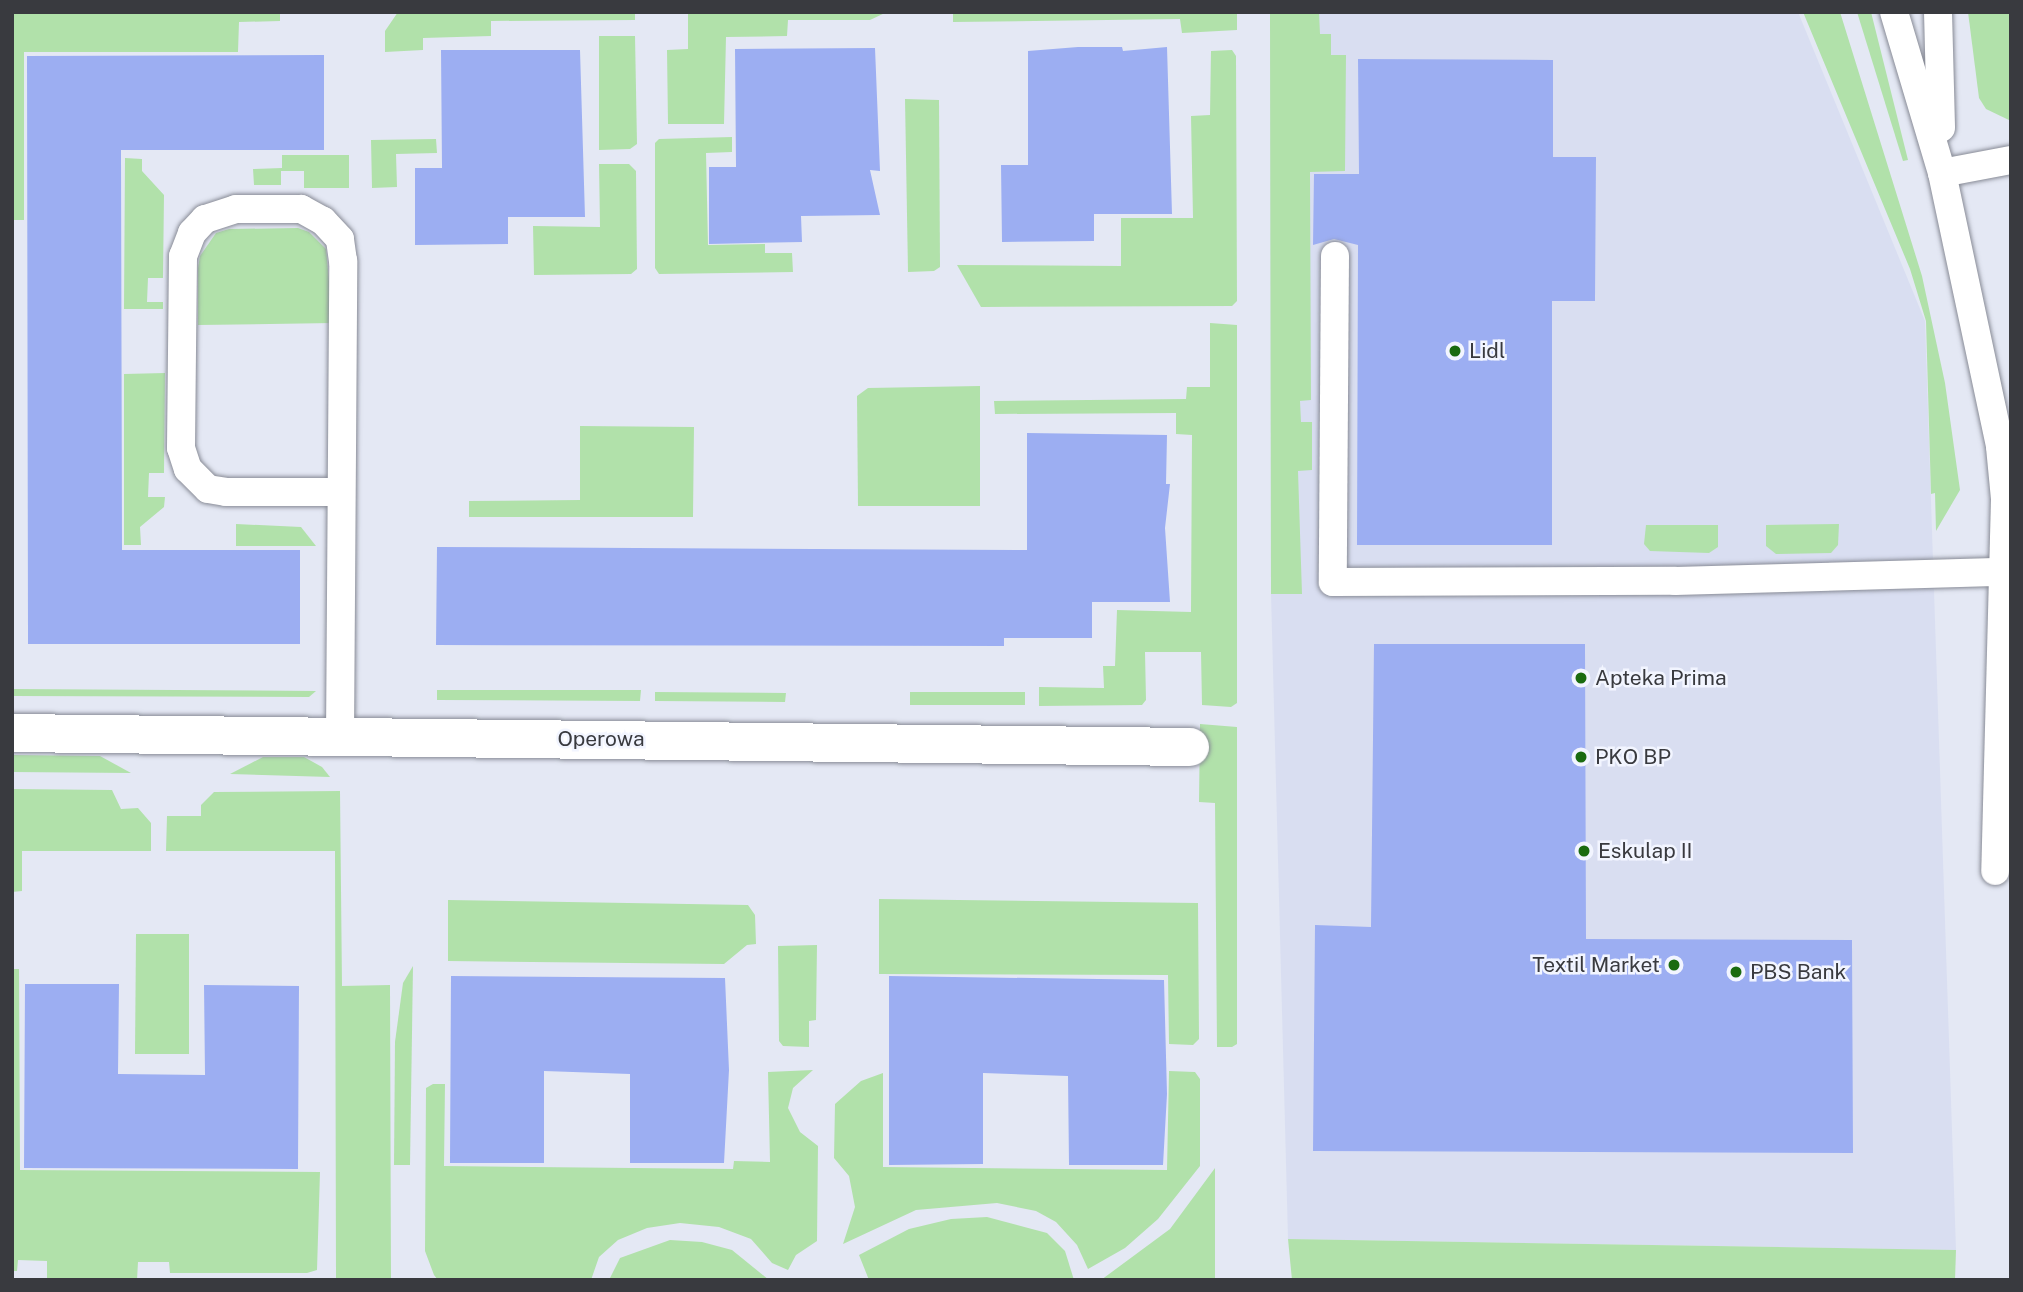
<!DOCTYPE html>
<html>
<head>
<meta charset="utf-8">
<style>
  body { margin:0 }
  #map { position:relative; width:2023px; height:1292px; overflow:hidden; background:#e4e8f4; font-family:"Public Sans",sans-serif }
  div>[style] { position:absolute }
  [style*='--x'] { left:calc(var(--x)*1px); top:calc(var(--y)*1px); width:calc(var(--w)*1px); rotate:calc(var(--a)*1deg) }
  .built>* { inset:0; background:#d9def1 }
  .green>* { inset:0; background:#b1e1aa }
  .building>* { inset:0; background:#9caef2 }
  .roads { filter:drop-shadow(0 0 2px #888b96) drop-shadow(0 0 2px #888b96) }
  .lane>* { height:28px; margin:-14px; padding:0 14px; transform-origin:14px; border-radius:14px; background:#fff }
  .street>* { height:38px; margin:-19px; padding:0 19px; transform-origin:19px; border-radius:19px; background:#fff }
  .dots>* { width:19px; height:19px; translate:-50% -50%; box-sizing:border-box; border:4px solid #f2f5ff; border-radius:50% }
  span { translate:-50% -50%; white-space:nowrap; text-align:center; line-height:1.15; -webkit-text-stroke:5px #f2f5ff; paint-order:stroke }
  .poi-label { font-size:21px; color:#393a3f }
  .left { translate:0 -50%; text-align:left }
  .right { translate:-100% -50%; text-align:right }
  .street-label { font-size:21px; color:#393a3f }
  .frame { position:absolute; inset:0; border:14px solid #393a3f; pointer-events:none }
</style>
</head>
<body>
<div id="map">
  <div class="built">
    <i style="clip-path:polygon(1270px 12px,1798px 12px,1925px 321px,1956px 1250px,1288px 1239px,1271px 594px)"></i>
  </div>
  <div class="green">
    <i style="clip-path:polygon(12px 12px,280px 12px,280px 21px,239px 22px,238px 52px,24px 52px,24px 220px,12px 220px)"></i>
    <i style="clip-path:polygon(398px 12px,635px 12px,635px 20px,491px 21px,491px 36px,423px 38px,423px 50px,385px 52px,385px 31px)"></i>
    <i style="clip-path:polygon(688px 12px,887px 12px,870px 20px,788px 20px,787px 36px,726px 37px,724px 124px,668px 124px,667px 50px,688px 49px)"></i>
    <i style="clip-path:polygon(953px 12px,1237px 12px,1237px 30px,1182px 33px,1180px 19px,953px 22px)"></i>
    <i style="clip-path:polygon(1270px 12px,1319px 12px,1320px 34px,1331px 34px,1331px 55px,1346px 55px,1345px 171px,1310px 172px,1311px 400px,1300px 401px,1301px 422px,1312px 422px,1312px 470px,1298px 471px,1302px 594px,1271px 594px)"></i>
    <i style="clip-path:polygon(1803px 12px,1840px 12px,1922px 276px,1945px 383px,1960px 490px,1936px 531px,1935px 493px,1931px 494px,1926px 321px,1910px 269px)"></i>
    <i style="clip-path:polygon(1857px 12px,1871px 12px,1908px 160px,1903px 161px)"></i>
    <i style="clip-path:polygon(1968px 12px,2011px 12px,2011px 121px,1986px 109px,1979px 98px)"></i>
    <i style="clip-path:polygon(599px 36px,635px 36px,637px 144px,630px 149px,599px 150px)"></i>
    <i style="clip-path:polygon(1232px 50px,1236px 56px,1237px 301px,1232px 306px,981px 307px,957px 265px,1121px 266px,1121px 218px,1193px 218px,1191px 116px,1210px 115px,1211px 51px)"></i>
    <i style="clip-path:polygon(905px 99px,939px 100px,940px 267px,934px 271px,908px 272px)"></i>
    <i style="clip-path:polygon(732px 137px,732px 152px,706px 153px,708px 245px,765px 244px,765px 253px,792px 253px,793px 272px,659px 274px,655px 268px,655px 143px,659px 139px)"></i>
    <i style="clip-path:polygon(436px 139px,437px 153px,396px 154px,397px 187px,372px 188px,371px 140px)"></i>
    <i style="clip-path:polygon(282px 155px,349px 155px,349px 188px,304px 188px,304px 171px,281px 171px,281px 185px,254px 185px,253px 169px,282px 168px)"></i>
    <i style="clip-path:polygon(125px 158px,142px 159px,142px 171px,164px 195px,163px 278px,148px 278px,147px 302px,163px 302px,163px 309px,124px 309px)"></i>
    <i style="clip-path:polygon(599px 164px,629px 164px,636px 171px,637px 269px,631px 274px,534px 275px,533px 226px,600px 227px)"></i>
    <i style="clip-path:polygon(298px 228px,309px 232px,326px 249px,333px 323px,198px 325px,198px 268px,200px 256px,216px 233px,229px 229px)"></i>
    <i style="clip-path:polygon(1210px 323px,1237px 325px,1237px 703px,1231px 707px,1202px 705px,1201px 652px,1145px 652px,1146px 700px,1142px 705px,1039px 706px,1039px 687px,1104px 688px,1103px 666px,1115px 666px,1117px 610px,1191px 612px,1192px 435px,1176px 434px,1176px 413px,995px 414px,994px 401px,1186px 399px,1187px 387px,1210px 387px)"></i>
    <i style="clip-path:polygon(165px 373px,164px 473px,149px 473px,148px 497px,165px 497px,164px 507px,140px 527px,141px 545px,124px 545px,124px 374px)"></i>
    <i style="clip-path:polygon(980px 386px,980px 506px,858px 506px,857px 396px,868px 388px)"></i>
    <i style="clip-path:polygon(580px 426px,694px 427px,693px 517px,469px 517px,469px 501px,580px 500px)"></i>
    <i style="clip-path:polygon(236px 524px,301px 527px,316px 546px,236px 546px)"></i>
    <i style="clip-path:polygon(1839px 524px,1838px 545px,1831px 553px,1776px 554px,1766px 546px,1766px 525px)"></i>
    <i style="clip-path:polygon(1646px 525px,1718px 525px,1718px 547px,1709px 553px,1650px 551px,1644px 544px)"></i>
    <i style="clip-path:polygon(13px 689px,316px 691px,309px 697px,12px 696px)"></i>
    <i style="clip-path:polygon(437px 690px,641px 690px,640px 701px,437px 700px)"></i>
    <i style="clip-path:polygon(655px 692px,786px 693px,785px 702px,655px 701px)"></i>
    <i style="clip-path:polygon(910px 692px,1025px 692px,1025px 705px,910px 705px)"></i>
    <i style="clip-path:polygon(1200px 724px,1237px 727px,1237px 1044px,1232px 1047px,1217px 1047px,1215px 803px,1199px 802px)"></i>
    <i style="clip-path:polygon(12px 755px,100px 756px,131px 773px,12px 772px)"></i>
    <i style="clip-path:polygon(263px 757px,304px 757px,322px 767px,330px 777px,230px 774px)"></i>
    <i style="clip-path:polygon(12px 789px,112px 790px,121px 809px,138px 808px,151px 823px,151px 851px,22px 851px,22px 891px,12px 892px)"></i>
    <i style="clip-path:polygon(340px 791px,342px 986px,390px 985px,391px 1280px,336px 1280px,335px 851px,166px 851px,167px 816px,201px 816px,201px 805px,214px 792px)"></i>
    <i style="clip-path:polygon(879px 899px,1198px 903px,1199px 1039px,1193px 1045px,1169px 1044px,1168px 975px,879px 974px)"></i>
    <i style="clip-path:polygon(448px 900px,748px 905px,755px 915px,756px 944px,747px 945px,724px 964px,448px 961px)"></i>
    <i style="clip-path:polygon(136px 934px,189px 934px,189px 1054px,135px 1054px)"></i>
    <i style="clip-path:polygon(817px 945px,816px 1020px,809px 1021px,809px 1047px,783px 1046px,779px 1041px,778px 946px)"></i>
    <i style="clip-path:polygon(413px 966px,410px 1165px,394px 1165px,395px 1042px,403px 983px)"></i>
    <i style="clip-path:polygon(12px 969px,19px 969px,20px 1170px,320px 1172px,317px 1270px,307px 1273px,170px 1273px,169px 1262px,138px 1262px,137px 1280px,47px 1280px,47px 1261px,18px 1260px,17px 1271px,12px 1271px)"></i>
    <i style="clip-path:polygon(813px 1070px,793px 1088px,788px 1108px,800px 1132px,818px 1146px,817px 1241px,796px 1255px,788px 1270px,772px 1263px,751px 1239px,719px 1227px,680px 1223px,647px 1228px,618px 1240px,599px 1257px,591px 1280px,438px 1280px,434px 1275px,425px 1251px,426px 1088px,433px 1084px,445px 1084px,444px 1166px,733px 1169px,734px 1161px,770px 1162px,768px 1072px)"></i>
    <i style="clip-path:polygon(1169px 1071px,1195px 1072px,1200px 1079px,1200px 1166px,1158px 1219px,1125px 1248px,1088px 1269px,1077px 1245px,1056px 1222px,1036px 1211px,997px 1203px,916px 1210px,843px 1244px,855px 1207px,849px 1176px,834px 1158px,835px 1104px,861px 1081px,883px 1073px,883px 1167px,1167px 1170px)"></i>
    <i style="clip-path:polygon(1215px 1168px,1215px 1280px,1101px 1280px,1170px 1229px)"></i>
    <i style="clip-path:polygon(987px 1217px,1047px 1233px,1065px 1251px,1074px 1280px,869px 1280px,859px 1255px,909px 1229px,951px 1219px)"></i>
    <i style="clip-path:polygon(1288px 1239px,1956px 1250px,1955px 1280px,1292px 1280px)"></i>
    <i style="clip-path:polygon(670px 1240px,702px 1242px,732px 1250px,769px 1280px,609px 1280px,620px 1258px)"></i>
  </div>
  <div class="building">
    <i style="clip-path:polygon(1078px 47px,1122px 47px,1123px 51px,1167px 47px,1172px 214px,1094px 214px,1094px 241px,1002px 242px,1001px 165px,1028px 165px,1028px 51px)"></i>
    <i style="clip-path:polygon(875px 48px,880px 171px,870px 170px,880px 215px,801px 216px,802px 242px,709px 244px,709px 167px,736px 167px,735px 49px)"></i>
    <i style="clip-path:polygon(441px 50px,580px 50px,585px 217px,508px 217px,508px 244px,415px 245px,415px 168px,442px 168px)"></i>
    <i style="clip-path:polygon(324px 55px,324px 150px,121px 150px,122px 550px,300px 550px,300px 644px,28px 644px,27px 56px)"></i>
    <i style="clip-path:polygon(1358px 59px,1553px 60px,1553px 157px,1596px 157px,1595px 301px,1552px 301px,1552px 545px,1357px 545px,1358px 245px,1334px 239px,1313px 245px,1314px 174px,1359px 174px)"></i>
    <i style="clip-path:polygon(1027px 433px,1167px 435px,1166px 484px,1170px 484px,1165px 528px,1170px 602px,1092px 602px,1092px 638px,1004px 638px,1004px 646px,436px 645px,437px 547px,1027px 550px)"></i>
    <i style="clip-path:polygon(1374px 644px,1585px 644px,1586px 939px,1852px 940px,1853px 1153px,1313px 1151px,1315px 925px,1371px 927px)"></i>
    <i style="clip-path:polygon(451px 976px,725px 978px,729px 1070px,724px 1163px,630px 1163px,630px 1074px,544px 1071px,544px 1163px,450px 1163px)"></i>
    <i style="clip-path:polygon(889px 976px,1164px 980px,1167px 1094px,1163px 1165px,1069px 1165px,1068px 1076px,983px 1073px,983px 1164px,889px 1165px)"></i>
    <i style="clip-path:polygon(25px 984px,119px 984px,118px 1074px,205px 1075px,204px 985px,299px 986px,298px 1169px,24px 1168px)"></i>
  </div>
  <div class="roads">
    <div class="lane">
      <i style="--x:1894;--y:12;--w:168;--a:73.4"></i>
      <i style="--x:1942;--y:173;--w:280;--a:78"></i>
      <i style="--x:2000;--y:447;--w:52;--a:84.5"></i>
      <i style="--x:2005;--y:499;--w:372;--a:91.5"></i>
      <i style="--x:1938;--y:12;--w:116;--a:88.5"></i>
      <i style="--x:1942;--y:173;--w:70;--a:-10.7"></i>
      <i style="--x:1335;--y:256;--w:326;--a:90.4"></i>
      <i style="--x:1333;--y:582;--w:342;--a:-0.2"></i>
      <i style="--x:1675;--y:581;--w:329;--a:-1.6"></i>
      <i style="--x:340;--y:738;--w:477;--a:-89.6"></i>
      <i style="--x:343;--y:261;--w:22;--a:-98"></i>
      <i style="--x:340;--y:239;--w:25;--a:-133"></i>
      <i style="--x:323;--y:221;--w:25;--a:-151"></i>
      <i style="--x:301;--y:209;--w:65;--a:180"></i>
      <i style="--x:236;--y:209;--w:33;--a:162"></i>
      <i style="--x:205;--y:219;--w:19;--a:133"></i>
      <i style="--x:192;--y:233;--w:25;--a:111"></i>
      <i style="--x:183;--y:256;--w:192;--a:90.6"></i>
      <i style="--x:181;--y:448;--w:22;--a:72"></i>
      <i style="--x:188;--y:469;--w:28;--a:45"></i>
      <i style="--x:208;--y:489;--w:18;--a:9"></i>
      <i style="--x:226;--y:492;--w:115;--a:0"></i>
    </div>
    <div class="street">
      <i style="--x:12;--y:733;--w:1178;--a:0.68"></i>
    </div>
  </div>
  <div class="dots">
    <i style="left:1455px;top:351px;background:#1a6b10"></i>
    <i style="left:1581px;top:678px;background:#1a6b10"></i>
    <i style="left:1581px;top:757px;background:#1a6b10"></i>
    <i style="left:1584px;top:851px;background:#1a6b10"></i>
    <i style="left:1674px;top:965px;background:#1a6b10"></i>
    <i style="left:1736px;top:972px;background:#1a6b10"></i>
  </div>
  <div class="poi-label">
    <span class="left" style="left:1469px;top:351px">Lidl</span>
    <span class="left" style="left:1595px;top:678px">Apteka Prima</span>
    <span class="left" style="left:1595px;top:757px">PKO BP</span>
    <span class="left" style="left:1598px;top:851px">Eskulap II</span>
    <span class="right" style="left:1660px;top:965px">Textil Market</span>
    <span class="left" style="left:1750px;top:972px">PBS Bank</span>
  </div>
  <div class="street-label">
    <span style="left:601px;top:739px">Operowa</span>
  </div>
  <div class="frame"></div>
</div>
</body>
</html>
